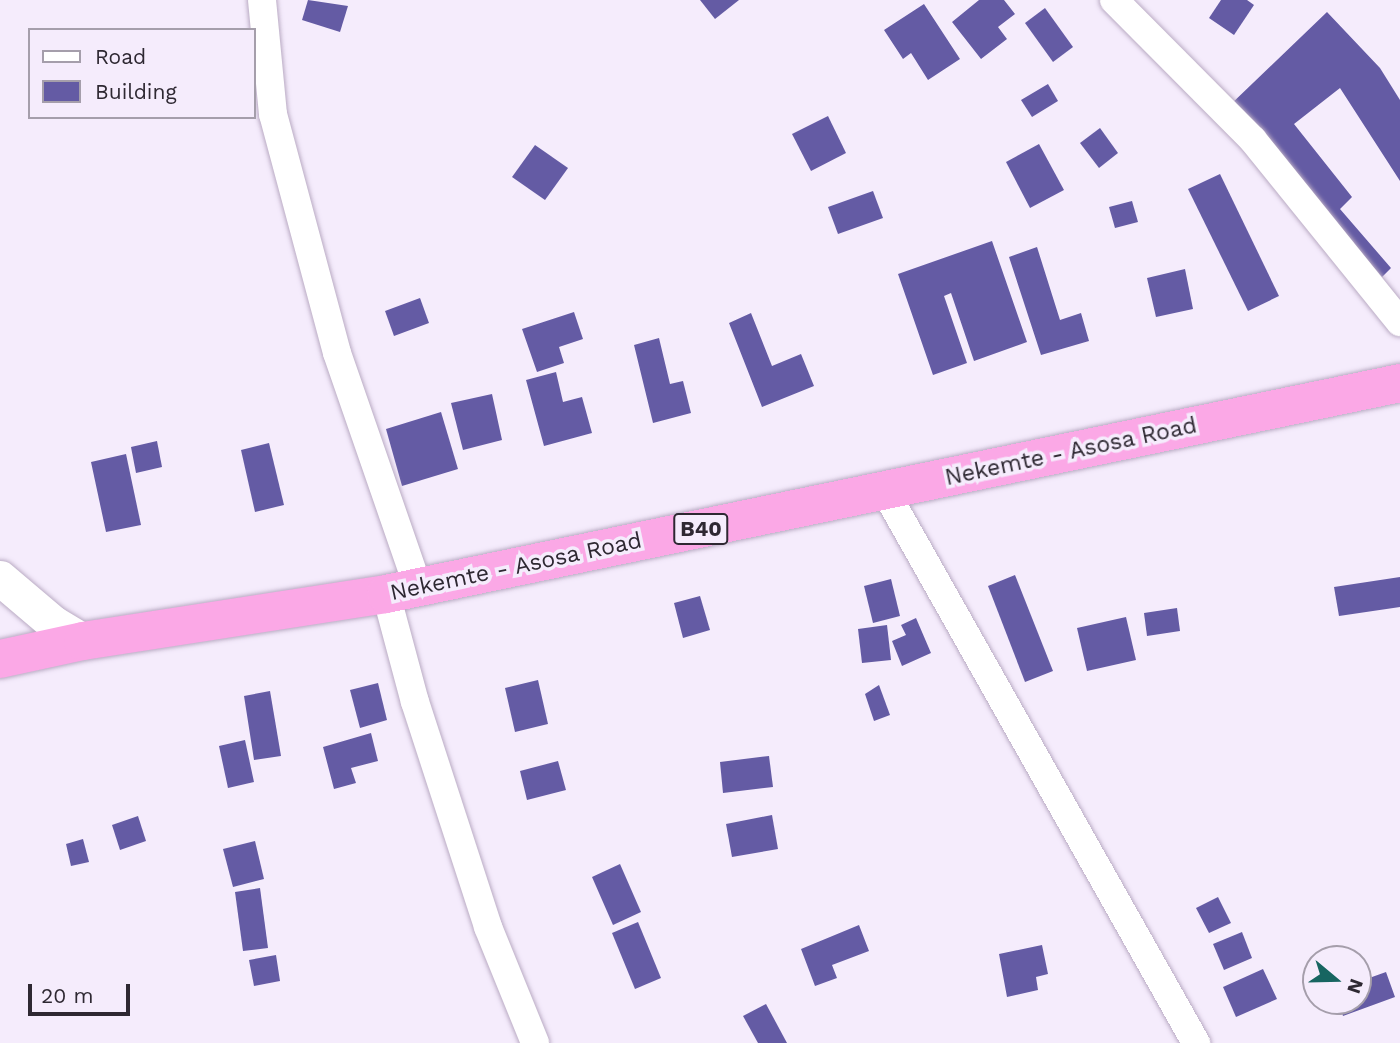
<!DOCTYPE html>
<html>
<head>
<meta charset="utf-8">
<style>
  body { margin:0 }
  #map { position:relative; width:1400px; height:1043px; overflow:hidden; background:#f5ecfc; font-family:"Work Sans",sans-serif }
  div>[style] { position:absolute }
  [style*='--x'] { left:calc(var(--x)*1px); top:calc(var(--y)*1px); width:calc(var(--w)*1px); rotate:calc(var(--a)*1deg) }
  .building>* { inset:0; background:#645ba4 }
  .roads { filter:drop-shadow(0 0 2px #baabc4) drop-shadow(0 0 2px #baabc4) }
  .minor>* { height:28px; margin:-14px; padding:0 14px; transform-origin:14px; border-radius:14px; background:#fff }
  .tertiary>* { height:35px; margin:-17.5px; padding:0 17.5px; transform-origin:17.5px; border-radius:17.5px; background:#fff }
  .trunk>* { height:38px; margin:-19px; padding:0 19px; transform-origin:19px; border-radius:19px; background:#fba8e6 }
  span { translate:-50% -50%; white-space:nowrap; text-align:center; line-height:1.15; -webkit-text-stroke:7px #f5ecfc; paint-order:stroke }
  .shield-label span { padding:2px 5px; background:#f5ecfc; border:2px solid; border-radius:5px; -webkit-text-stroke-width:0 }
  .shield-label { font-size:21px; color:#2e2832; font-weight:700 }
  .street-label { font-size:23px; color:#2e2832 }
  .legend { position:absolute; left:28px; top:28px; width:228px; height:91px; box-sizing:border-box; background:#f5ecfc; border:2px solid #a59eab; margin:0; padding:9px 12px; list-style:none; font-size:21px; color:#2e2832 }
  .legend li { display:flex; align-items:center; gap:14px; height:35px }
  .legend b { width:35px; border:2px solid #a59eab }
  .north { position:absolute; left:1302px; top:945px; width:70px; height:70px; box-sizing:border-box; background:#f5ecfc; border:2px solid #a59eab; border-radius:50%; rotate:109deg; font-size:19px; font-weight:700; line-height:28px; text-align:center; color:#2e2832 }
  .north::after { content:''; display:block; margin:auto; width:24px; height:32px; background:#176561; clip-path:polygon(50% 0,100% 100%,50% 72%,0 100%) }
  .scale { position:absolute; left:28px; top:984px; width:102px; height:32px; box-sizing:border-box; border:4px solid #2e2832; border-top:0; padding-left:9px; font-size:21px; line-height:24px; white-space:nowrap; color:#2e2832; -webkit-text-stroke:5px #f5ecfc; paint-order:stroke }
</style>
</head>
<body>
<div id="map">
  <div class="building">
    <i style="clip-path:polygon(308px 0,348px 6px,340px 32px,302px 20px)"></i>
    <i style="clip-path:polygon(700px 0,739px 0,715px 19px)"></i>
    <i style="clip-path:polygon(979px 0,1004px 0,1015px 14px,998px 27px,1007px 39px,981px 59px,952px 22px)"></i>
    <i style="clip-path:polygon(1221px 0,1247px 0,1254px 5px,1234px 35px,1209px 18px)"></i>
    <i style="clip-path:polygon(924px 4px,960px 59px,928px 80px,911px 53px,903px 59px,884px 30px)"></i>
    <i style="clip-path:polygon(1045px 8px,1073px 47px,1053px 62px,1025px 23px)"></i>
    <i style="clip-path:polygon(1327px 12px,1380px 68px,1400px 100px,1400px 181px,1340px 88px,1294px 124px,1352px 197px,1340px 209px,1391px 268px,1382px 277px,1310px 192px,1228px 107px)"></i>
    <i style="clip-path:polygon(1048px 84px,1058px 101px,1032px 117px,1021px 100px)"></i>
    <i style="clip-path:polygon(828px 116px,846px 153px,811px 171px,792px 134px)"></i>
    <i style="clip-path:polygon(1100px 128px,1118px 153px,1099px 168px,1080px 143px)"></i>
    <i style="clip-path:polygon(1039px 144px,1064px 190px,1030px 208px,1006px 162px)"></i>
    <i style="clip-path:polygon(535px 145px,568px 168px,545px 200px,512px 177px)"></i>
    <i style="clip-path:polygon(1220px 174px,1279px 296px,1248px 311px,1188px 189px)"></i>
    <i style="clip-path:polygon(873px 191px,883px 218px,838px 234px,828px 207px)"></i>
    <i style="clip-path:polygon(1132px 201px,1138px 222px,1115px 228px,1109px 207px)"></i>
    <i style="clip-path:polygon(992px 241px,1027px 342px,974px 361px,951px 293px,944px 296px,967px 363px,933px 375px,898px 274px)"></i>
    <i style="clip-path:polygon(1037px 247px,1060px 320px,1081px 313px,1089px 341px,1041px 355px,1009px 257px)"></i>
    <i style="clip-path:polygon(1185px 269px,1193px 309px,1156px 317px,1147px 278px)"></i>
    <i style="clip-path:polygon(420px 298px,429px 323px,394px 336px,385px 311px)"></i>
    <i style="clip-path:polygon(574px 312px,583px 339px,559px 347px,564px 363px,537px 372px,522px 329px)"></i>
    <i style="clip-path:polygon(751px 313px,772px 366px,801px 354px,814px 386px,762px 407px,729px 323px)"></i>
    <i style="clip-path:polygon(659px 338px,670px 384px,683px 381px,691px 413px,653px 423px,634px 345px)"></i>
    <i style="clip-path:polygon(556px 372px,563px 402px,582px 397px,592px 433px,544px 446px,526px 380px)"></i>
    <i style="clip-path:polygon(492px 394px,502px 440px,463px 450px,451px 403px)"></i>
    <i style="clip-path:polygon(441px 412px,458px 469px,402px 486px,386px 429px)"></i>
    <i style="clip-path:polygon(157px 441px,162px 467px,136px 473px,131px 447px)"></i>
    <i style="clip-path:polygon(269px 443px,284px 505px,255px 512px,241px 450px)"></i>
    <i style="clip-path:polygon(126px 454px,141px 525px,106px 532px,91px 462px)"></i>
    <i style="clip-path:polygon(1015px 575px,1053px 671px,1025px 682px,988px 586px)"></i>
    <i style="clip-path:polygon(1400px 577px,1400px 607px,1339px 616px,1334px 587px)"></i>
    <i style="clip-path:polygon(891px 579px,900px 616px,873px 623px,864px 586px)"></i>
    <i style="clip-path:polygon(700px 596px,710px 630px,683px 638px,674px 603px)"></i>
    <i style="clip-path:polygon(1177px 608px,1180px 631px,1147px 636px,1144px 613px)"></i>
    <i style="clip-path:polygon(1126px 617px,1136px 660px,1087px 671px,1077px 628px)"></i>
    <i style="clip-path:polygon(916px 618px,931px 653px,902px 666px,892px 641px,906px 635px,901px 625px)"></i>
    <i style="clip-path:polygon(887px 625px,891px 660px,862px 663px,858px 629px)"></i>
    <i style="clip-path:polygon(538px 680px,548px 724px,515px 732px,505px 688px)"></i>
    <i style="clip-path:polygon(378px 683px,387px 720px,360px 728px,350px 690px)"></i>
    <i style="clip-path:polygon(879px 685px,890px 715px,874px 721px,865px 694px)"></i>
    <i style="clip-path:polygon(270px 691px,281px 756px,254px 760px,244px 696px)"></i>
    <i style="clip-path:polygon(371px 733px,378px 761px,351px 768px,356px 783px,334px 789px,323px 747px)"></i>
    <i style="clip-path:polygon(245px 740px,254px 782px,228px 788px,219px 746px)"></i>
    <i style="clip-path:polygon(769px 756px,773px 787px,723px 793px,720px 762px)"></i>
    <i style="clip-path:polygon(558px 761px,566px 790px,527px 800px,520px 771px)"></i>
    <i style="clip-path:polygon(772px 815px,778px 849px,732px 857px,726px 824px)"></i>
    <i style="clip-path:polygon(138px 816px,146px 841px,120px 850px,112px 825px)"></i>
    <i style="clip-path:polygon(83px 839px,89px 862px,71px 866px,66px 844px)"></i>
    <i style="clip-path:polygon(255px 841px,264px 879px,233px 887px,223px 849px)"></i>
    <i style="clip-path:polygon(620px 864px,641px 912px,613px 925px,592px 877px)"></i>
    <i style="clip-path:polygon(260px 888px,268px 948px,243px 951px,235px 892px)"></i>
    <i style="clip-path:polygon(1218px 897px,1231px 923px,1209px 933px,1196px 908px)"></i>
    <i style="clip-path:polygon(638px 922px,661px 978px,635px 989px,612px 933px)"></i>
    <i style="clip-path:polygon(859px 925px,869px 951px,832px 965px,837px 978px,815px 986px,801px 949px)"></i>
    <i style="clip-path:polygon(1242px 932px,1252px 958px,1224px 970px,1213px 944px)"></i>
    <i style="clip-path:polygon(1042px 945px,1048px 974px,1036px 977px,1038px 990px,1007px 997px,999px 954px)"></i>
    <i style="clip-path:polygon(276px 955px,280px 981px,254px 986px,249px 960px)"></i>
    <i style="clip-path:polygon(1263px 969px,1277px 999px,1236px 1017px,1223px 987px)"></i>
    <i style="clip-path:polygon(1386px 972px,1395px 997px,1343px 1016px,1338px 1001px,1358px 1001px,1358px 982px)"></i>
    <i style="clip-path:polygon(766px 1004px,787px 1043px,758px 1043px,743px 1016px)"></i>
  </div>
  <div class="roads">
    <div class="minor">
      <i style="--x:262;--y:0;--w:115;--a:84.5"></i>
      <i style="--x:273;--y:114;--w:247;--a:75"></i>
      <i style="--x:337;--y:353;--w:248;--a:70.9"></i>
      <i style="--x:1114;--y:0;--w:197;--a:45.2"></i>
      <i style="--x:1253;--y:140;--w:234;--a:51.1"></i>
      <i style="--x:885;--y:491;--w:634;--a:60.6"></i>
      <i style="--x:386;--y:594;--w:112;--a:75"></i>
      <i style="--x:415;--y:702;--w:237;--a:72"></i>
      <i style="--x:488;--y:927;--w:125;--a:67.9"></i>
    </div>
    <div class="tertiary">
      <i style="--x:0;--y:578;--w:70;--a:40.3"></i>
      <i style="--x:53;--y:623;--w:35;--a:31"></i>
    </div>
    <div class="trunk">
      <i style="--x:0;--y:659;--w:85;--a:-12.2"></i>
      <i style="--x:83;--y:641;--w:307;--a:-8.8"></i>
      <i style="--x:386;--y:594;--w:1036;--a:-11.75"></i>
    </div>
  </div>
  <div class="shield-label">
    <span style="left:701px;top:529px">B40</span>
  </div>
  <div class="street-label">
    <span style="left:1071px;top:452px;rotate:-12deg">Nekemte - Asosa Road</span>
    <span style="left:516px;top:567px;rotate:-12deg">Nekemte - Asosa Road</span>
  </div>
  <ul class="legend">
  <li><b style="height:9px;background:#fff"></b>Road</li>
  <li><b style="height:19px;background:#645ba4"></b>Building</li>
  </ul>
  <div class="north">N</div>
  <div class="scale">20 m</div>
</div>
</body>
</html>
